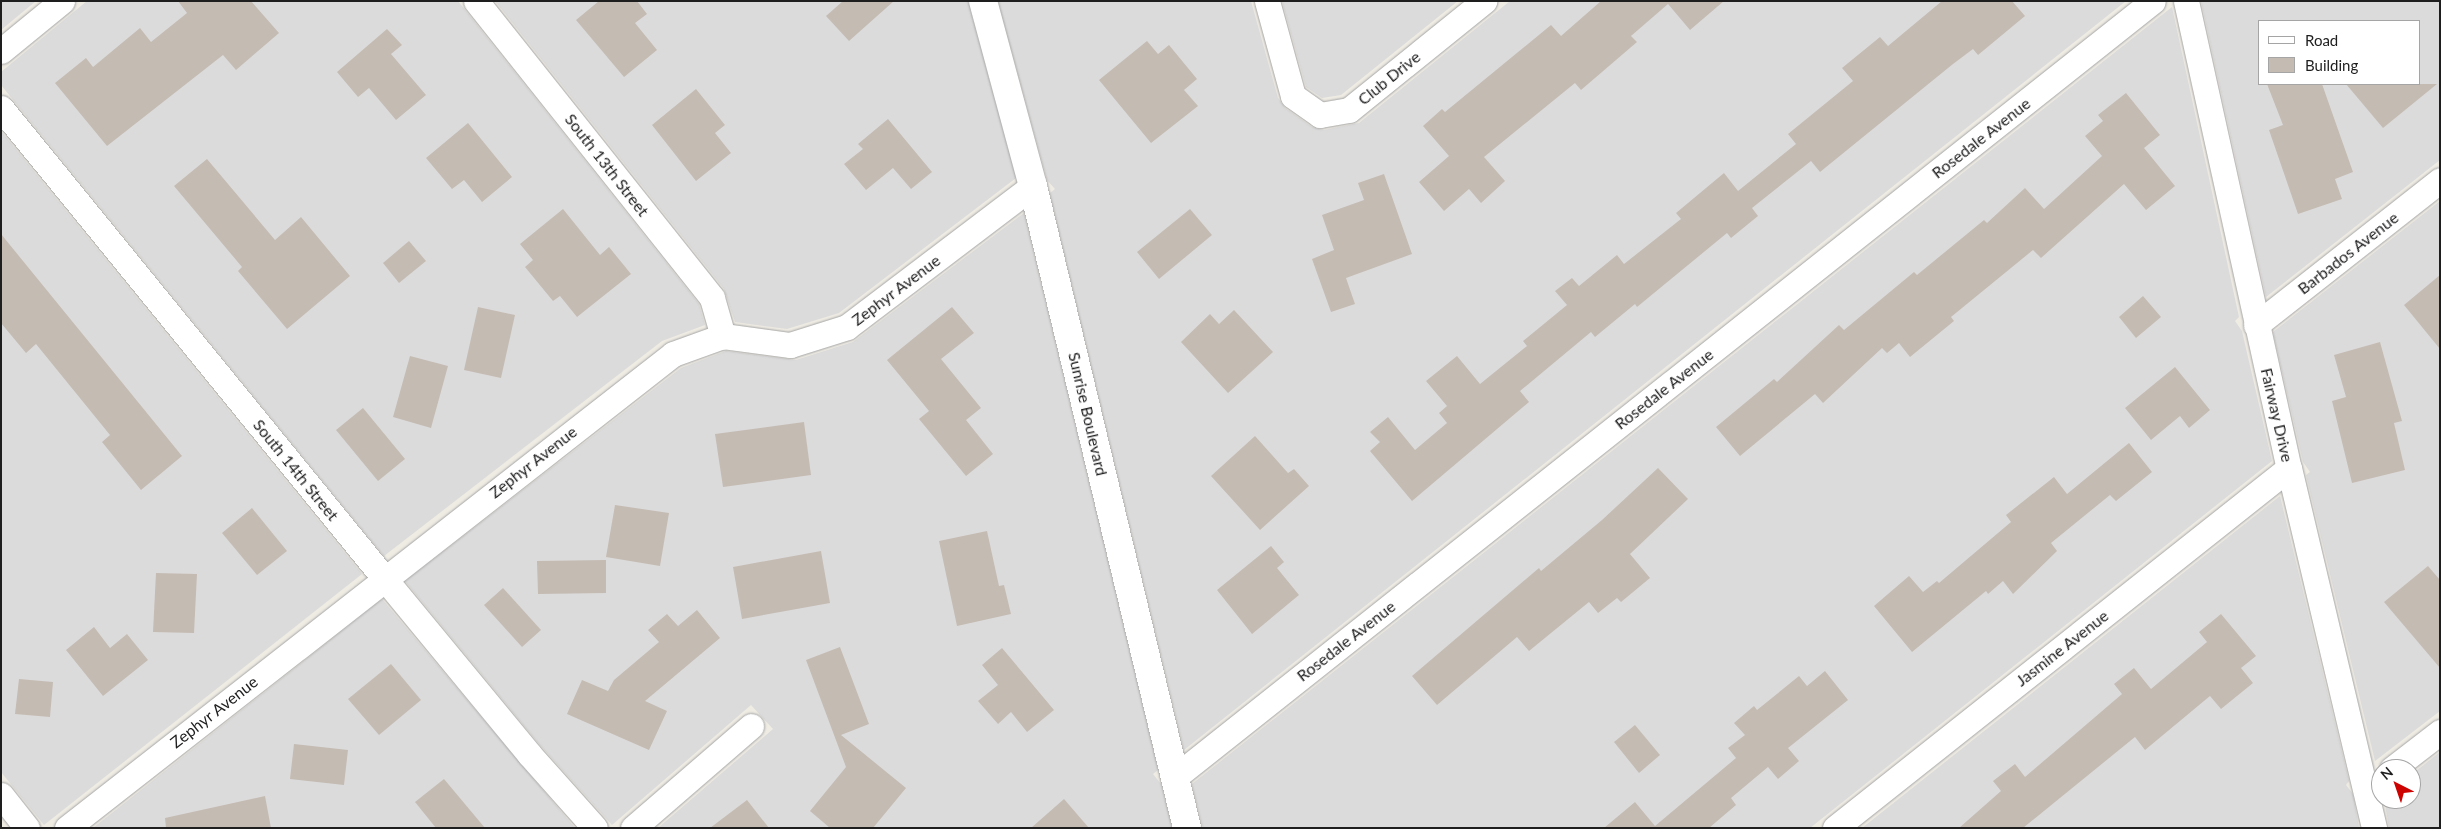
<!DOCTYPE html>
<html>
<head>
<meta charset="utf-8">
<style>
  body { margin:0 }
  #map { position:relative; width:2441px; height:829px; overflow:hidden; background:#efece4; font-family:Lato,sans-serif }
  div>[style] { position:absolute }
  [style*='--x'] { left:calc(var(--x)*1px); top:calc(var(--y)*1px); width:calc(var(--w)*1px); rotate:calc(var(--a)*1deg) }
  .residential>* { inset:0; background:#dcdbdb }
  .building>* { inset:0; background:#c4bbb3 }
  .roads { filter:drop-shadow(0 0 1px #a5a5a5) drop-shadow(0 0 1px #a5a5a5) }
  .minor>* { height:25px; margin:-12.5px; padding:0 12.5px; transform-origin:12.5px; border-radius:12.5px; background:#fff }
  .tertiary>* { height:28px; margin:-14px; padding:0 14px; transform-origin:14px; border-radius:14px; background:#fff }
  span { translate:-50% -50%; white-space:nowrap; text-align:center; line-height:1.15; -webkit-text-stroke:4px #fff; paint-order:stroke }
  .street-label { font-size:16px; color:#1e1e1e }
  .frame { position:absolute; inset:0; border:2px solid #1e1e1e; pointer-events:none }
  .legend { position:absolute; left:2258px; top:20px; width:162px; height:65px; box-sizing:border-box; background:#fff; border:1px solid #a5a5a5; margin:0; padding:6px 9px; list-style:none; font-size:15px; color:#1e1e1e }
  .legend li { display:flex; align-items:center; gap:10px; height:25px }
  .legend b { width:25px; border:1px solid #a5a5a5 }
  .north { position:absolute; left:2371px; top:759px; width:50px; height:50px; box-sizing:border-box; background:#fff; border:1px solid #a5a5a5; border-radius:50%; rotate:319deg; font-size:14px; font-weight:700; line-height:20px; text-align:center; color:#1e1e1e }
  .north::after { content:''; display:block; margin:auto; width:18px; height:22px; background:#cc0300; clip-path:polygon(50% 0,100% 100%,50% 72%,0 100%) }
</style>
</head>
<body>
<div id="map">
  <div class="residential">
    <i style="clip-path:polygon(1px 1px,36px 1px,1px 30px)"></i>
    <i style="clip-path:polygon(87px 1px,458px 1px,699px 304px,705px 325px,662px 341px,384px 556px,1px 85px,1px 72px)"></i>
    <i style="clip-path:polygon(495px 1px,968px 1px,1016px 178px,839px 313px,787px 329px,735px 322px,724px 289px)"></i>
    <i style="clip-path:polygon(998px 1px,1251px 1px,1278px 98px,1285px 108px,1312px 127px,1324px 130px,1359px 123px,1510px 1px,2126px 1px,1184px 750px,1050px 193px,1055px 189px,1047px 180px)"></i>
    <i style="clip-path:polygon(1282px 1px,1458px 1px,1341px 95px,1322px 98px,1306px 87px)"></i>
    <i style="clip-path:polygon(evenodd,2201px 1px,2440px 1px,2440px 160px,2266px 297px,2201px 1px,2260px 21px,2420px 21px,2420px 84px,2260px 84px,2260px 21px)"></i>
    <i style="clip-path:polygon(2172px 7px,2239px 317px,2235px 321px,2242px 331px,2272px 461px,1810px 828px,1203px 828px,1192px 784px)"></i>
    <i style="clip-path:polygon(1px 131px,362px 574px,44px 825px,1px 772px)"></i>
    <i style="clip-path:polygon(2440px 201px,2440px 711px,2375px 761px,2306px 475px,2310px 472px,2303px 462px,2273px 332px)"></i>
    <i style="clip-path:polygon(1024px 213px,1158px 770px,1153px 774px,1161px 784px,1172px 828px,658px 828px,773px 729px,751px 705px,612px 825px,540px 745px,405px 581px,681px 368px,726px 351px,796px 360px,853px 342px)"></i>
    <i style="clip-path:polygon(2280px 496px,2349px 781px,2346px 785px,2353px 794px,2359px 828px,1862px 828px)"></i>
    <i style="clip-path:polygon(382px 599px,575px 828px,93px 828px)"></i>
    <i style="clip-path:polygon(2440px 752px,2440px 828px,2389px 828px,2384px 799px,2411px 799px,2411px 775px)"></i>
  </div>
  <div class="building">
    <i style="clip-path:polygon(178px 1px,251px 1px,279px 33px,236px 70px,223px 55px,107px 146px,55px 83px,86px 58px,93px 67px,140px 28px,151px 42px,187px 13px)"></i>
    <i style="clip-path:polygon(599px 1px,637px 1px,647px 14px,635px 23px,657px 50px,624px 77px,576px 20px)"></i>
    <i style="clip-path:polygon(843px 1px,894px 1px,849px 41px,826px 16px)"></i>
    <i style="clip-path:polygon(1601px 1px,1724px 1px,1690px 30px,1668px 4px,1631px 36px,1637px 42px,1581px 90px,1575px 83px,1484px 157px,1505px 181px,1481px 203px,1469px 189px,1444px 211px,1419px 182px,1449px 156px,1423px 126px,1442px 109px,1445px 112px,1551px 25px,1561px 36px)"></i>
    <i style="clip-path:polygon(1942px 1px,2012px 1px,2025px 16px,1978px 55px,1973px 49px,1953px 64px,1820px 172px,1811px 161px,1752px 208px,1758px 216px,1731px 238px,1727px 233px,1637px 307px,1635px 304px,1595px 337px,1591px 332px,1520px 391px,1529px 402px,1412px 501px,1370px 451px,1380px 442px,1370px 432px,1388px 417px,1415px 450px,1447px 423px,1439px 413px,1447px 406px,1426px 381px,1457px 356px,1480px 384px,1527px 346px,1523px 341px,1567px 305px,1555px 291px,1572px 278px,1579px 286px,1617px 255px,1624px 264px,1681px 219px,1676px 213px,1724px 173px,1738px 191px,1796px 144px,1788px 134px,1853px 81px,1842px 68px,1880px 37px,1888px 46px)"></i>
    <i style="clip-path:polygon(387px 29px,402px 45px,391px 54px,426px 95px,396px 120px,369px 88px,358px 97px,337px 72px)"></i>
    <i style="clip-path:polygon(1147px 41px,1158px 54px,1169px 45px,1197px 79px,1184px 90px,1198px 106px,1151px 143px,1099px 80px)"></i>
    <i style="clip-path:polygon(2267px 84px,2322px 84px,2353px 172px,2335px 179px,2342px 199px,2298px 214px,2269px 130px,2283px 125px)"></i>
    <i style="clip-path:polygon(2346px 84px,2437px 84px,2383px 128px)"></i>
    <i style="clip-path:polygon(696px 89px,725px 125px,715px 133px,731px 153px,696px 181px,652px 125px)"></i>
    <i style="clip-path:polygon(2126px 93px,2160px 135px,2144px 148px,2175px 186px,2146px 210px,2124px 184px,2041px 258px,2033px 250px,1951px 317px,1954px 321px,1910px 357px,1899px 343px,1887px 353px,1882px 348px,1823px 403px,1815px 394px,1740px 456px,1716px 427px,1774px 379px,1777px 382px,1839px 325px,1844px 330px,1914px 272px,1917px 275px,1984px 220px,1987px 223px,2025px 188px,2044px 209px,2102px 156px,2085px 136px,2103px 121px,2098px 115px)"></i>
    <i style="clip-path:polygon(888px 119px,932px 172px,911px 189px,893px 168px,866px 190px,844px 164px,863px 149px,858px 144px)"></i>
    <i style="clip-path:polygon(468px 123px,512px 177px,482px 202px,464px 180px,452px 189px,426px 158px)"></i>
    <i style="clip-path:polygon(207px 159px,275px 240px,301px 217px,350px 276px,287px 329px,238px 271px,242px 267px,174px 186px)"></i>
    <i style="clip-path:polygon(1384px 174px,1412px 254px,1346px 278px,1355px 304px,1331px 312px,1312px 259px,1334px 250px,1322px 215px,1364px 200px,1358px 183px)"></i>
    <i style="clip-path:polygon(563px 209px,600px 255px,609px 247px,631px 274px,577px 317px,560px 296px,553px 301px,525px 267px,533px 260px,520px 244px)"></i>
    <i style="clip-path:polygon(1190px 209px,1212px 235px,1159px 279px,1137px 252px)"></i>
    <i style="clip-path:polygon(1px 234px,182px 456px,141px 490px,102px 442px,110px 435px,36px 344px,26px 353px,1px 323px)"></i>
    <i style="clip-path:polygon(409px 241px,426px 261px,399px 283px,383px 263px)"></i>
    <i style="clip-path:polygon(2440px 275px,2440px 349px,2404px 305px)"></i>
    <i style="clip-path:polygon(2143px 296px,2161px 317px,2136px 338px,2119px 317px)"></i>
    <i style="clip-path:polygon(478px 307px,515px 315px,501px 378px,464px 370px)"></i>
    <i style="clip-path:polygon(952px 307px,974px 333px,941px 359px,981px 408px,966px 420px,993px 454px,966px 476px,919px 419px,929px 411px,887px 360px)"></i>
    <i style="clip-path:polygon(1234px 310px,1273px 352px,1228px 393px,1181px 342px,1210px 314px,1219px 324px)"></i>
    <i style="clip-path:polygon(2380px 342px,2402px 421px,2394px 423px,2405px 470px,2352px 483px,2332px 401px,2346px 397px,2334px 355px)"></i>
    <i style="clip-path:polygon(410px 356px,448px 366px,431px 428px,393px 417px)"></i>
    <i style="clip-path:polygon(2175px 367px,2210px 410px,2189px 428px,2180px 416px,2151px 440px,2125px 408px)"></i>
    <i style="clip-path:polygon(363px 408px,405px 459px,378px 481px,336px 430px)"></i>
    <i style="clip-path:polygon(804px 422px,811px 475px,723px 487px,715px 434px)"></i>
    <i style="clip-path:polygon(1255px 436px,1288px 473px,1294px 469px,1309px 486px,1260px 530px,1211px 476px)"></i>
    <i style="clip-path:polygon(2129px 443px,2152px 472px,2116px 501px,2110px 495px,2051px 543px,2057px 551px,2013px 594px,2003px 581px,1988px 594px,1986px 591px,1912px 652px,1874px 606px,1909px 576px,1923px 592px,1937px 581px,1939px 583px,2011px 522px,2006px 515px,2054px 477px,2067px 494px)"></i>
    <i style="clip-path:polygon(1658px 468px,1688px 499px,1630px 554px,1650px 578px,1621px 602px,1617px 598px,1598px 613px,1589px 602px,1529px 651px,1517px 637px,1437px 705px,1412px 676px,1539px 568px,1541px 571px,1602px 520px)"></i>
    <i style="clip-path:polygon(615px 505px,669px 513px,660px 566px,606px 557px)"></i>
    <i style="clip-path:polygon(252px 508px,287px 551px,257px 575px,222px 533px)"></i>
    <i style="clip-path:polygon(987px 531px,999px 586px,1004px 585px,1011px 614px,957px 626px,939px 541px)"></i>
    <i style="clip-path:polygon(1271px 546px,1284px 562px,1277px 568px,1299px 595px,1252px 634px,1217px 590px)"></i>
    <i style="clip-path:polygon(821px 551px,830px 603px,742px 619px,733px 567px)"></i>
    <i style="clip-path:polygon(606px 560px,606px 593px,538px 594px,537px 561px)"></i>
    <i style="clip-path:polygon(2428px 566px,2440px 580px,2440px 668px,2384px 602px)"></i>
    <i style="clip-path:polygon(156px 573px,197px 574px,194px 633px,153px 632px)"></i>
    <i style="clip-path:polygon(503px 588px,541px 630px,522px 647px,484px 605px)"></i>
    <i style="clip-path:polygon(697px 610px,720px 638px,645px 701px,667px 711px,649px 750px,567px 714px,582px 680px,608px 691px,614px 680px,659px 642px,648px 630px,667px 614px,678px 626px)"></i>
    <i style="clip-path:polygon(2221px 614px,2256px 656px,2241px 668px,2253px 683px,2221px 709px,2210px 696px,2145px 750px,2135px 737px,2023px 828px,1959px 828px,2001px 791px,1993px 781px,2015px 764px,2025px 777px,2122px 694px,2114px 684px,2134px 668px,2151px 689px,2207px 642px,2199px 632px)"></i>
    <i style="clip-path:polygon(94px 627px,110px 648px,127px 634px,148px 660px,103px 696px,66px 650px)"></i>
    <i style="clip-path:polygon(840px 647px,869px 724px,841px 735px,906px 788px,873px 828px,830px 828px,810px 811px,846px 767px,806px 660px)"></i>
    <i style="clip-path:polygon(1002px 648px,1054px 710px,1027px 732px,1011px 712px,998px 724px,978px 701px,998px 685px,982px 665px)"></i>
    <i style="clip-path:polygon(391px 664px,421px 700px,379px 735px,348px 699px)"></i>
    <i style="clip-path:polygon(1825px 671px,1848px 700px,1788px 748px,1799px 761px,1778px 779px,1768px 767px,1731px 798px,1736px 805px,1709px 828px,1604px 828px,1635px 802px,1655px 826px,1736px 758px,1728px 748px,1745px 735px,1734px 723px,1754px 706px,1757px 710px,1799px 676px,1807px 686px)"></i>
    <i style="clip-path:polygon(19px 679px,53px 682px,50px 717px,15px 714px)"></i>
    <i style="clip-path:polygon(1635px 725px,1660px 755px,1639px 773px,1614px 742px)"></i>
    <i style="clip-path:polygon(294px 744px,348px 750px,344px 785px,290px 779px)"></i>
    <i style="clip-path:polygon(444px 779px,485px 828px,436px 828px,415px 802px)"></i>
    <i style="clip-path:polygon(265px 796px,271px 828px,166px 828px,165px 818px)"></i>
    <i style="clip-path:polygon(1064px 799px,1089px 828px,1031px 828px)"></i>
    <i style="clip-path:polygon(747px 800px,769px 828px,710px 828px)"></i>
  </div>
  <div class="roads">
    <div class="minor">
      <i style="--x:476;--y:1;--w:379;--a:51.5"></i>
      <i style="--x:712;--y:298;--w:40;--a:74"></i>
      <i style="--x:1267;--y:1;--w:98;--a:74.7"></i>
      <i style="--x:1293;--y:96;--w:33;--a:35"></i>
      <i style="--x:1320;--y:115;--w:29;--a:-10"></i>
      <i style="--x:1349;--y:110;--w:174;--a:-38.9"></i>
      <i style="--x:2186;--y:1;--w:478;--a:77.6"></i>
      <i style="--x:2289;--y:468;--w:370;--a:76.7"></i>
      <i style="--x:1;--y:51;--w:79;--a:-39.3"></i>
      <i style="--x:1;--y:108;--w:606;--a:50.82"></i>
      <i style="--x:384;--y:578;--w:228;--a:50.5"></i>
      <i style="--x:529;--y:754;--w:99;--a:48.3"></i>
      <i style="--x:2256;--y:325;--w:234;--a:-38.2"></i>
      <i style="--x:2392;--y:769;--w:61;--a:-37.6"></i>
      <i style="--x:1175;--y:777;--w:1248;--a:-38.43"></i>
      <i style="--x:1;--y:795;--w:42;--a:51.8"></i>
      <i style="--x:67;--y:828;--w:769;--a:-38.03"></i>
      <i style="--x:673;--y:354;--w:53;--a:-19.8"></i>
      <i style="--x:723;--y:336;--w:68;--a:7.7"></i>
      <i style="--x:790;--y:345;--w:60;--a:-17.5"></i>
      <i style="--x:847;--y:327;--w:233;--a:-37.2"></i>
      <i style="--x:633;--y:828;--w:156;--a:-40.8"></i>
      <i style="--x:1835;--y:828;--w:579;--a:-38.41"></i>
    </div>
    <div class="tertiary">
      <i style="--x:983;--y:1;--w:192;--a:74.9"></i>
      <i style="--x:1033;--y:186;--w:660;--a:76.51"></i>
    </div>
  </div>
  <div class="street-label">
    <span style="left:1389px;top:78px;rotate:-39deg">Club Drive</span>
    <span style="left:1981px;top:138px;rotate:-38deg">Rosedale Avenue</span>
    <span style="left:607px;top:165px;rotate:52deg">South 13th Street</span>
    <span style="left:2348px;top:253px;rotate:-38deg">Barbados Avenue</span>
    <span style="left:896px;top:290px;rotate:-37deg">Zephyr Avenue</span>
    <span style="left:1664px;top:389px;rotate:-38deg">Rosedale Avenue</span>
    <span style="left:1088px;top:414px;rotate:77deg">Sunrise Boulevard</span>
    <span style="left:2277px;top:415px;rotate:77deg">Fairway Drive</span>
    <span style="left:533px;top:462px;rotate:-38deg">Zephyr Avenue</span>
    <span style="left:296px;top:470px;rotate:51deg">South 14th Street</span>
    <span style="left:1346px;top:641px;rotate:-38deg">Rosedale Avenue</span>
    <span style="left:2062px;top:648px;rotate:-38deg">Jasmine Avenue</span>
    <span style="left:214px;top:712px;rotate:-38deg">Zephyr Avenue</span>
  </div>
  <div class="frame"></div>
  <ul class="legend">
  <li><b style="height:6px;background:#fff"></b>Road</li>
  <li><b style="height:14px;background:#c4bbb3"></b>Building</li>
  </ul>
  <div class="north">N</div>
</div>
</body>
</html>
